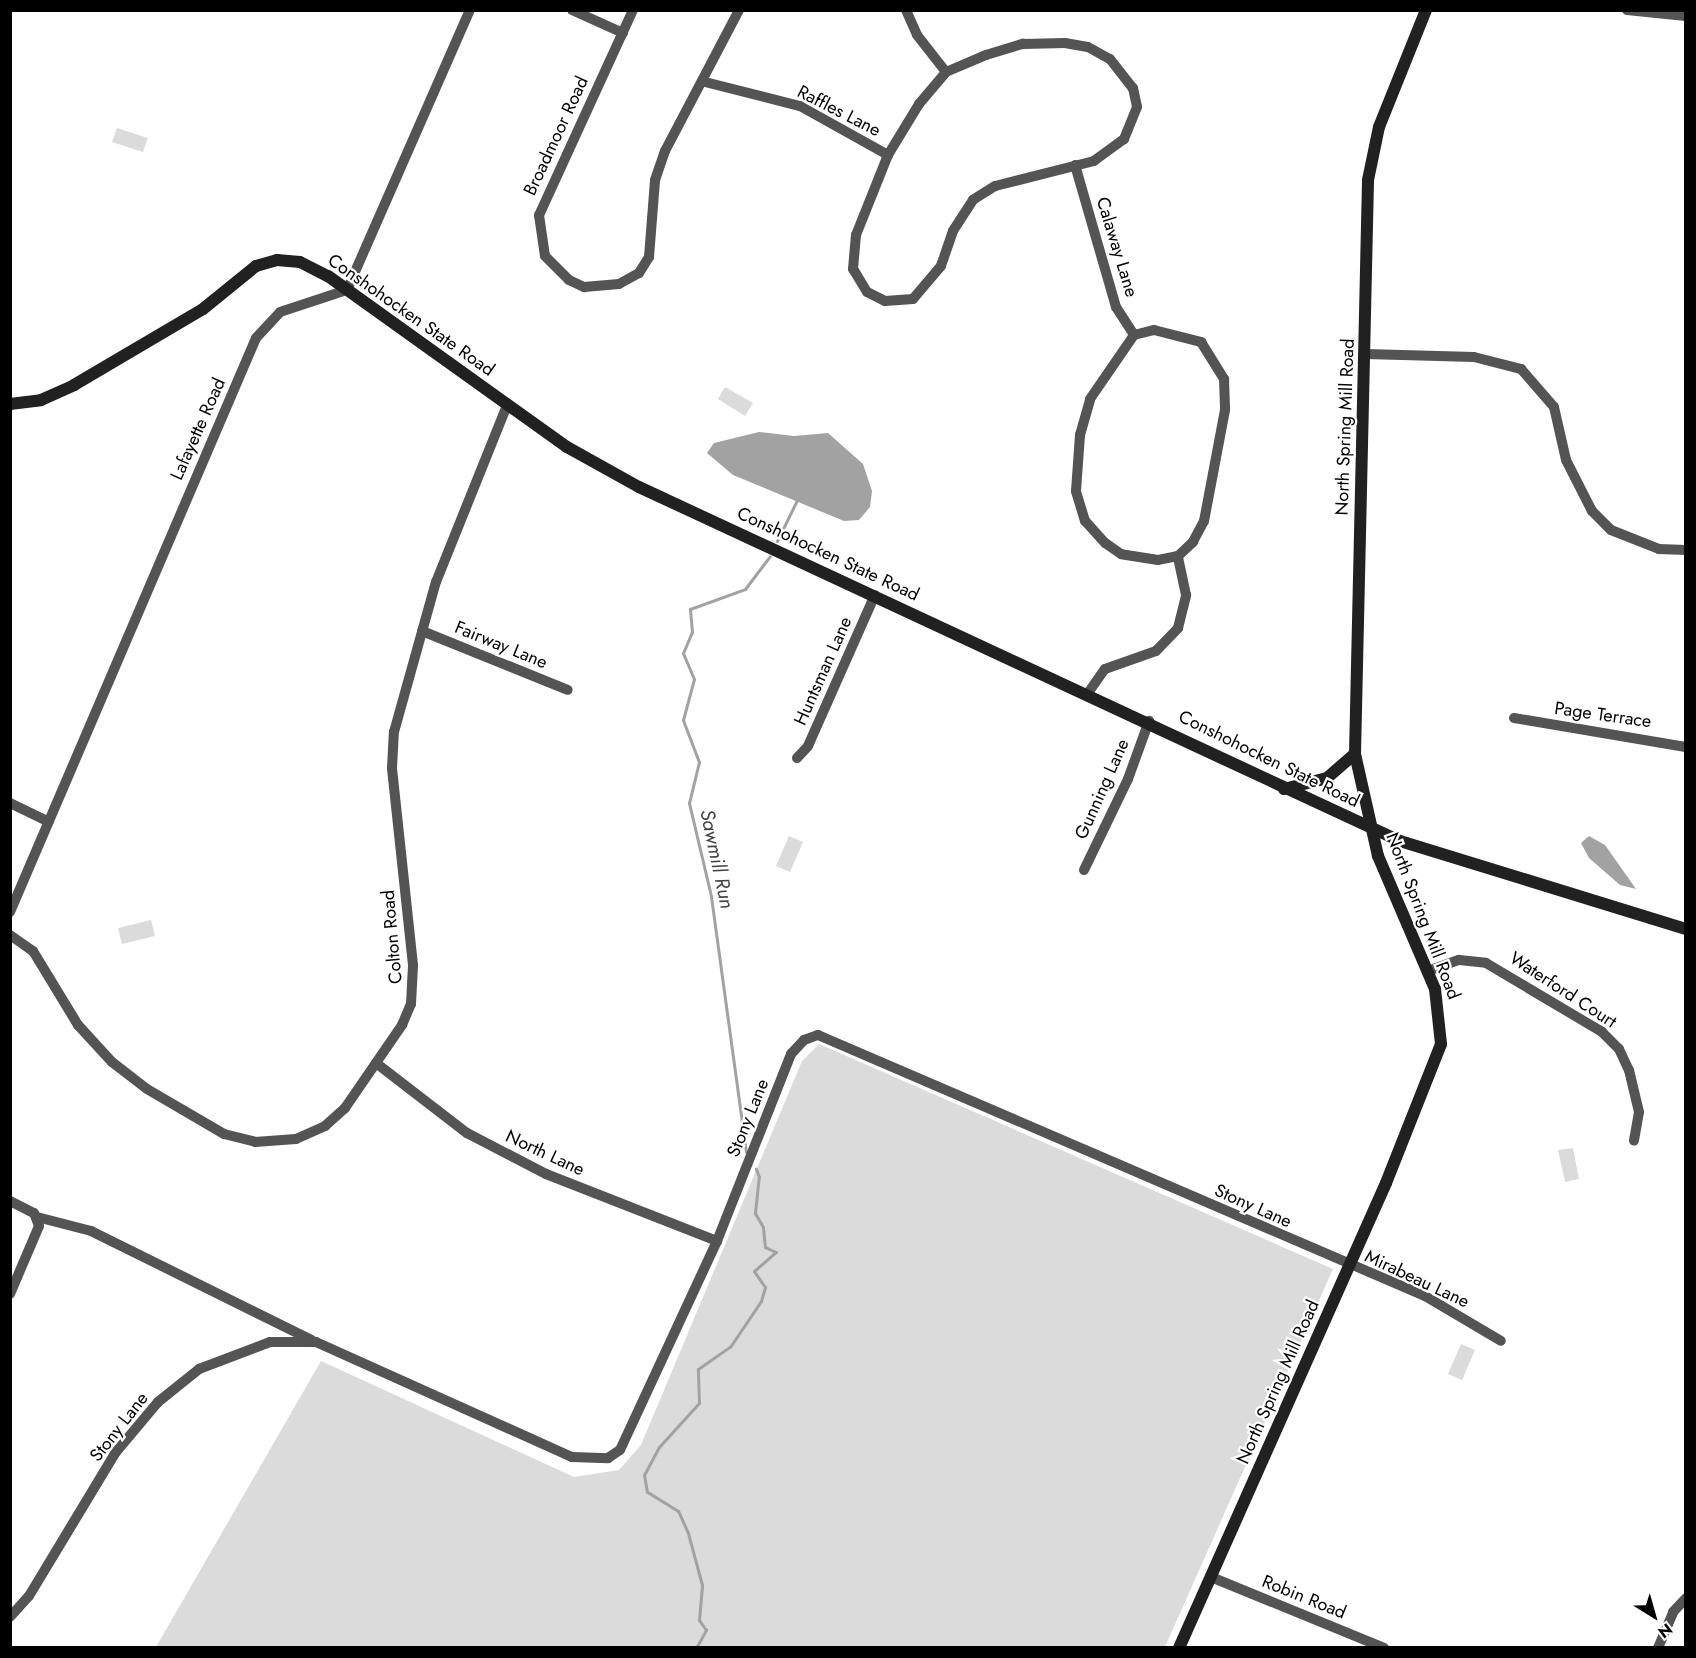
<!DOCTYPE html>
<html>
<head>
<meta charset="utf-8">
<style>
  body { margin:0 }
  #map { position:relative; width:1696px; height:1658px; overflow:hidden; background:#fff; font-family:Jost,sans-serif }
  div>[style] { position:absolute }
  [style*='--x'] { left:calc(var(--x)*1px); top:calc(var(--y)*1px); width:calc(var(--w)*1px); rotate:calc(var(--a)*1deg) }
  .green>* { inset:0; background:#dbdbdb }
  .water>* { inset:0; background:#a2a2a2 }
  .stream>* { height:3px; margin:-1.5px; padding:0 1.5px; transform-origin:1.5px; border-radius:1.5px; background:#a2a2a2 }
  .street>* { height:10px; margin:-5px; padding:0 5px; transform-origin:5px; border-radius:5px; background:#545454 }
  .secondary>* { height:12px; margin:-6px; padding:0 6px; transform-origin:6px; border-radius:6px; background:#212121 }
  span { translate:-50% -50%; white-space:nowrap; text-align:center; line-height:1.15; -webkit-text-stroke:4.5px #fff; paint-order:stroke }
  .street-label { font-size:18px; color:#000 }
  .water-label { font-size:20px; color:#434343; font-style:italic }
  .frame { position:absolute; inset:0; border:12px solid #000; pointer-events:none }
  .north { position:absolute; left:1624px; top:1586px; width:60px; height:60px; -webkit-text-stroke:4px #fff; paint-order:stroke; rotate:143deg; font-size:16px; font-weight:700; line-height:24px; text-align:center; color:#000 }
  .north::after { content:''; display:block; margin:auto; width:21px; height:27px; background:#000; clip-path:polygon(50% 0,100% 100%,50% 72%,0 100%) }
</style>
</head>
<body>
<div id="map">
  <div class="green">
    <i style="clip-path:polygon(117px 128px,148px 138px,143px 152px,112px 142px)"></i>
    <i style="clip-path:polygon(725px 387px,753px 403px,745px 416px,718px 399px)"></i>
    <i style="clip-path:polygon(789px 836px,803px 842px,790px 872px,776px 866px)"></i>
    <i style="clip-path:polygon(151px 920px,155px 936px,122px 944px,118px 928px)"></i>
    <i style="clip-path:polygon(819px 1044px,1333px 1269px,1165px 1647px,156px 1647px,321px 1361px,574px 1477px,619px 1470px,641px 1445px,802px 1061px)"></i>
    <i style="clip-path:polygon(1573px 1148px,1579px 1179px,1565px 1182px,1558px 1150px)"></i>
    <i style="clip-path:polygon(1461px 1344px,1475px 1350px,1462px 1380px,1448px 1374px)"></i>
  </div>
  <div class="water">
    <i style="clip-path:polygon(759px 432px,794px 436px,828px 433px,863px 464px,872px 491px,870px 507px,859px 520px,844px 521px,733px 475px,707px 453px,714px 443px)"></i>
    <i style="clip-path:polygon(1589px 836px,1605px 845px,1636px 889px,1620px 885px,1589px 858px,1581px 843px)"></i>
  </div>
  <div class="stream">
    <i style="--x:777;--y:541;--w:46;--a:-64"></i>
    <i style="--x:746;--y:1152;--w:258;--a:-97.8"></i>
    <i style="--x:711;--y:896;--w:96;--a:-103.3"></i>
    <i style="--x:689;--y:803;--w:42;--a:-76.3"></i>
    <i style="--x:699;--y:762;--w:45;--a:-110.9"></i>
    <i style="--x:683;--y:720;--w:42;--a:-75"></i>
    <i style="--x:694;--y:679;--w:28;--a:-113"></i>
    <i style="--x:683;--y:653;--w:23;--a:-67"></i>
    <i style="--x:692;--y:632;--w:23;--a:-95"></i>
    <i style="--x:690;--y:609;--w:59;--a:-20"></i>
    <i style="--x:745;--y:589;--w:41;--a:-52.9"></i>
    <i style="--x:696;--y:1648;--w:21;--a:-61"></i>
    <i style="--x:706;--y:1630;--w:12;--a:-125"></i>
    <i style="--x:699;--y:1620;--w:35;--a:-85"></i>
    <i style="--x:702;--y:1585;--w:54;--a:-105.1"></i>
    <i style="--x:688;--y:1533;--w:24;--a:-114"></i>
    <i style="--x:678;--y:1511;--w:36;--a:-148"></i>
    <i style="--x:647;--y:1492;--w:17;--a:-100"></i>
    <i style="--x:644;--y:1475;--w:32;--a:-62"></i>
    <i style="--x:659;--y:1447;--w:59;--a:-47.7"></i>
    <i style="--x:699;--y:1403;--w:34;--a:-92"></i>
    <i style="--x:698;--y:1369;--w:39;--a:-35"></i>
    <i style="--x:730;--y:1347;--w:55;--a:-56"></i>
    <i style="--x:761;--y:1301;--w:15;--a:-74"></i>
    <i style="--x:765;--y:1287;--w:19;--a:-125"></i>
    <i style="--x:754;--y:1271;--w:29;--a:-41"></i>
    <i style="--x:776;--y:1252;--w:12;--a:-156"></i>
    <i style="--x:765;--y:1247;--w:20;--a:-96"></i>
    <i style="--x:763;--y:1227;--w:16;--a:-120"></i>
    <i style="--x:755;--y:1213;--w:36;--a:-84"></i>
    <i style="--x:759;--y:1177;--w:9;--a:-111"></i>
  </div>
  <div class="street">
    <i style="--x:572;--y:10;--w:56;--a:24.3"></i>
    <i style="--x:633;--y:10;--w:226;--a:114.6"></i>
    <i style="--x:539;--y:215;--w:41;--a:81.7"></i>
    <i style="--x:545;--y:256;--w:34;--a:45"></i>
    <i style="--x:569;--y:280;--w:17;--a:25"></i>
    <i style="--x:584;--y:287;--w:35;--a:-5"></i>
    <i style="--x:619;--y:284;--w:23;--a:-29"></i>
    <i style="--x:639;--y:273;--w:19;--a:-58"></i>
    <i style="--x:649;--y:257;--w:77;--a:-85.5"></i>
    <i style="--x:655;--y:180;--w:31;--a:-71"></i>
    <i style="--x:665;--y:151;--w:159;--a:-62.3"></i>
    <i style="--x:906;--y:10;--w:27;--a:66"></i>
    <i style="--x:917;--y:35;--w:47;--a:51.9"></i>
    <i style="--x:1627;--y:10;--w:59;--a:5.8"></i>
    <i style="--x:1065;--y:43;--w:23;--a:10"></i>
    <i style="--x:1088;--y:47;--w:25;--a:29"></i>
    <i style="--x:1110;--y:59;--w:37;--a:52"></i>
    <i style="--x:1133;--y:88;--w:19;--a:78"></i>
    <i style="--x:1137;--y:107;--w:35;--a:112"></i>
    <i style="--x:1124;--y:139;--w:37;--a:144"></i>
    <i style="--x:1094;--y:161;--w:102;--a:165.8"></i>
    <i style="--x:995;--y:186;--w:26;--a:148"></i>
    <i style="--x:973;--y:200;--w:37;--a:123"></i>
    <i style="--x:953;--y:231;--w:37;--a:109"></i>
    <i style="--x:941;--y:266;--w:43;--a:130.3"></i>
    <i style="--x:913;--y:299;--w:28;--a:176"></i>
    <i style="--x:885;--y:301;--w:20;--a:-153"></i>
    <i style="--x:867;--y:292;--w:27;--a:-121"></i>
    <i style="--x:853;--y:269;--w:34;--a:-85"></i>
    <i style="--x:856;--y:235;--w:86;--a:-68.2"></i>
    <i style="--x:888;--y:155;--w:60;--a:-58.7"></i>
    <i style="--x:919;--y:104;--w:42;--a:-49.8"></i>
    <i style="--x:946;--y:72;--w:43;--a:-23"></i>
    <i style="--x:986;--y:55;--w:39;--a:-17"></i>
    <i style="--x:1023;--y:44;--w:42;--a:-1.4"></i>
    <i style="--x:705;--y:82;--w:98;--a:14.2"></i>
    <i style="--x:800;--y:106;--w:101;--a:29.1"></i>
    <i style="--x:1075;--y:165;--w:148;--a:73.9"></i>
    <i style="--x:1116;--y:307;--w:33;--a:57"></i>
    <i style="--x:1154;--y:330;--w:49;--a:14.3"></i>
    <i style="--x:1201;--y:342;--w:44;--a:58.1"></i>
    <i style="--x:1224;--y:379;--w:31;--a:88"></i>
    <i style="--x:1225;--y:410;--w:113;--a:100.7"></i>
    <i style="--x:1204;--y:521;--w:24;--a:118"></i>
    <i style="--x:1193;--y:542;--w:21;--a:137"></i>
    <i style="--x:1178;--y:556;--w:20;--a:169"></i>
    <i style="--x:1158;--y:560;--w:37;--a:-171"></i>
    <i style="--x:1121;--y:554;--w:19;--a:-145"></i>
    <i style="--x:1105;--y:543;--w:30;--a:-132"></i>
    <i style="--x:1085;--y:521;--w:31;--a:-107"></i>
    <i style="--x:1076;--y:491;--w:56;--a:-85.9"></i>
    <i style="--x:1080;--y:435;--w:37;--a:-74"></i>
    <i style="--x:1090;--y:399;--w:78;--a:-55.5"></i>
    <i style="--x:1134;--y:335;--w:21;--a:-14"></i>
    <i style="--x:1366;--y:354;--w:108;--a:1.6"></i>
    <i style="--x:1474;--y:357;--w:49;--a:14.3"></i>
    <i style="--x:1521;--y:369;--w:50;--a:49"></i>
    <i style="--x:1554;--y:407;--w:54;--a:77.2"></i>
    <i style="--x:1566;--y:460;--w:57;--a:63"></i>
    <i style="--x:1592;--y:511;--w:27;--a:45"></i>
    <i style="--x:1611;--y:530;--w:52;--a:21.6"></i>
    <i style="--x:1659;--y:549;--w:27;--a:2"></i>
    <i style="--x:422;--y:631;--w:157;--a:22"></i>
    <i style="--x:1088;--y:693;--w:29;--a:-55"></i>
    <i style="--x:1105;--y:669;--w:54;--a:-19.4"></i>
    <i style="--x:1156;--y:651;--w:32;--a:-46"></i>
    <i style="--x:1178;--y:628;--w:34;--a:-76"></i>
    <i style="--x:1186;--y:595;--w:40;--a:-102"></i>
    <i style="--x:1514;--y:718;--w:174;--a:9.6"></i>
    <i style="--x:797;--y:758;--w:16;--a:-47"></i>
    <i style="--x:808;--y:746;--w:165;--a:-66.1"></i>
    <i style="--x:10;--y:803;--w:43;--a:26"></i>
    <i style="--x:1084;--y:870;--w:101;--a:-64.2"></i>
    <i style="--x:1128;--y:779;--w:62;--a:-70.1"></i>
    <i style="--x:10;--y:912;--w:624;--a:-66.8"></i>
    <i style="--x:256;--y:338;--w:35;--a:-47"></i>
    <i style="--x:280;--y:312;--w:71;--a:-18.2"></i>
    <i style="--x:347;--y:290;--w:306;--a:-66.3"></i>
    <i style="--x:10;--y:935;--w:28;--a:35"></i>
    <i style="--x:33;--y:951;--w:87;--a:58.7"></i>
    <i style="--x:78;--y:1025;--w:50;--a:47.4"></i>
    <i style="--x:112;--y:1062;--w:44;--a:37.6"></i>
    <i style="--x:147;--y:1089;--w:89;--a:30.3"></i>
    <i style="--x:224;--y:1134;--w:32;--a:14"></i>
    <i style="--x:255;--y:1142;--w:41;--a:-4.2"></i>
    <i style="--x:296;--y:1139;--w:32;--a:-24"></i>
    <i style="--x:325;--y:1126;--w:27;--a:-42"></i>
    <i style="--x:345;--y:1108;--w:101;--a:-55.5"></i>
    <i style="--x:402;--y:1025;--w:23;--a:-67"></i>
    <i style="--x:411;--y:1004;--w:39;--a:-87"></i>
    <i style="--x:413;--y:965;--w:198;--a:-96.1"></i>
    <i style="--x:392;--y:768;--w:36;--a:-87"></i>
    <i style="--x:394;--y:732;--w:156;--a:-74.4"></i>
    <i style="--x:436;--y:582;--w:191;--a:-68.1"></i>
    <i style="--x:1428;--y:971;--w:33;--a:-20"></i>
    <i style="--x:1459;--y:960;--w:27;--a:6"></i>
    <i style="--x:1486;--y:963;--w:135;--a:30.7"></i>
    <i style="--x:1602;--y:1032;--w:24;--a:45"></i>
    <i style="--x:1619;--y:1049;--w:23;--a:65"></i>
    <i style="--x:1629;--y:1070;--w:43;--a:76.6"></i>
    <i style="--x:1639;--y:1112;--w:29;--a:100"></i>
    <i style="--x:376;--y:1063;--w:115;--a:37.6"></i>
    <i style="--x:467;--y:1133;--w:89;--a:27.4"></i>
    <i style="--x:546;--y:1174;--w:184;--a:21.4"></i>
    <i style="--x:10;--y:1201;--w:27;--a:27"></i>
    <i style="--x:34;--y:1213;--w:14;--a:69"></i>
    <i style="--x:39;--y:1226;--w:74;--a:113.1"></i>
    <i style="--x:37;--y:1217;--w:56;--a:14.5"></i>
    <i style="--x:91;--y:1231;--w:246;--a:26.3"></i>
    <i style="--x:1211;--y:1577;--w:187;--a:22.3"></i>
    <i style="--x:10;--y:1617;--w:28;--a:-48"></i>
    <i style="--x:29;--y:1596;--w:168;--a:-58.9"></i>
    <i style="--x:116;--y:1452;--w:65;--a:-50"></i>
    <i style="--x:158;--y:1402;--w:53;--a:-38.8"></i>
    <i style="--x:199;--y:1369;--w:76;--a:-20.8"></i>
    <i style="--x:270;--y:1342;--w:46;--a:0"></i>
    <i style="--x:316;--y:1342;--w:281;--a:24.2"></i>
    <i style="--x:572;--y:1457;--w:36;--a:2"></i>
    <i style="--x:608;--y:1458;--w:14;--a:-34"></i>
    <i style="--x:620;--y:1450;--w:230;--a:-65.1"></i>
    <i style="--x:717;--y:1241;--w:201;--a:-68.4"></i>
    <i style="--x:791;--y:1054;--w:19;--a:-47"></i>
    <i style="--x:804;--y:1040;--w:15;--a:-20"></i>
    <i style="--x:818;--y:1035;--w:661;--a:23.27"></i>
    <i style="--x:1425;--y:1296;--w:88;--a:30.6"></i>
    <i style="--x:1658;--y:1648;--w:39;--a:-67"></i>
    <i style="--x:1673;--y:1612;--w:19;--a:-47"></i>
  </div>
  <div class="secondary">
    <i style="--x:10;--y:404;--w:31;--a:-7"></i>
    <i style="--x:41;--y:400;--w:36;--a:-24"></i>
    <i style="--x:74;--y:385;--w:150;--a:-30.5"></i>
    <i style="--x:203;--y:309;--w:68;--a:-39.1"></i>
    <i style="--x:256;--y:266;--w:22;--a:-16"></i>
    <i style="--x:277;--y:260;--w:23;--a:5"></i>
    <i style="--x:300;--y:262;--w:31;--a:27"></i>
    <i style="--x:328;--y:276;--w:294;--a:35.6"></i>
    <i style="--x:567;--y:447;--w:82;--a:29.1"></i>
    <i style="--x:639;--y:487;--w:839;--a:24.95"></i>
    <i style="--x:1400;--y:841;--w:299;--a:17.1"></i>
    <i style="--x:1284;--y:789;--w:44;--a:-14.3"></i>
    <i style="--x:1327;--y:778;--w:37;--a:-41"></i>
    <i style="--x:1179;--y:1648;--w:509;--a:-66"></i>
    <i style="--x:1386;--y:1183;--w:149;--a:-68.4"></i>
    <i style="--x:1441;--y:1044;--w:55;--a:-96.2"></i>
    <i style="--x:1435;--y:989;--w:145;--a:-113.2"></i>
    <i style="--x:1378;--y:856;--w:105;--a:-102.7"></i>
    <i style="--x:1355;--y:754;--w:574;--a:-88.7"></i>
    <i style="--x:1368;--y:180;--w:54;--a:-78.3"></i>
    <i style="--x:1379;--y:127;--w:126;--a:-68.1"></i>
  </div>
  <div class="street-label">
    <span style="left:839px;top:111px;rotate:27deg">Raffles Lane</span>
    <span style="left:556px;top:136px;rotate:-65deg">Broadmoor Road</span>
    <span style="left:1117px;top:247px;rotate:73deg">Calaway Lane</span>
    <span style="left:411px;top:315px;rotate:35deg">Conshohocken State Road</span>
    <span style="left:1345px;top:427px;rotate:-88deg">North Spring Mill Road</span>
    <span style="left:198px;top:429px;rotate:-66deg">Lafayette Road</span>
    <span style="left:828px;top:554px;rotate:25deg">Conshohocken State Road</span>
    <span style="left:501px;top:645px;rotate:22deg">Fairway Lane</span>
    <span style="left:823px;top:671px;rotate:-66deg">Huntsman Lane</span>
    <span style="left:1603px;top:715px;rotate:8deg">Page Terrace</span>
    <span style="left:1269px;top:759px;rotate:26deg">Conshohocken State Road</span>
    <span style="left:1102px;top:789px;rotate:-66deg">Gunning Lane</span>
    <span style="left:1423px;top:916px;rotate:69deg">North Spring Mill Road</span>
    <span style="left:392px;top:937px;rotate:-95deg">Colton Road</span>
    <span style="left:1563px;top:990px;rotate:33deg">Waterford Court</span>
    <span style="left:748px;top:1118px;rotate:-68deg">Stony Lane</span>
    <span style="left:545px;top:1153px;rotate:25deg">North Lane</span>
    <span style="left:1253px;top:1206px;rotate:24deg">Stony Lane</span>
    <span style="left:1417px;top:1279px;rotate:25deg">Mirabeau Lane</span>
    <span style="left:1278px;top:1382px;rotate:-66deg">North Spring Mill Road</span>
    <span style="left:119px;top:1427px;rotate:-52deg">Stony Lane</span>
    <span style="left:1304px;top:1597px;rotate:22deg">Robin Road</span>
  </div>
  <div class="water-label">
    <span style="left:717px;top:859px;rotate:78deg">Sawmill Run</span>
  </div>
  <div class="frame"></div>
  <div class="north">N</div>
</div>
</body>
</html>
